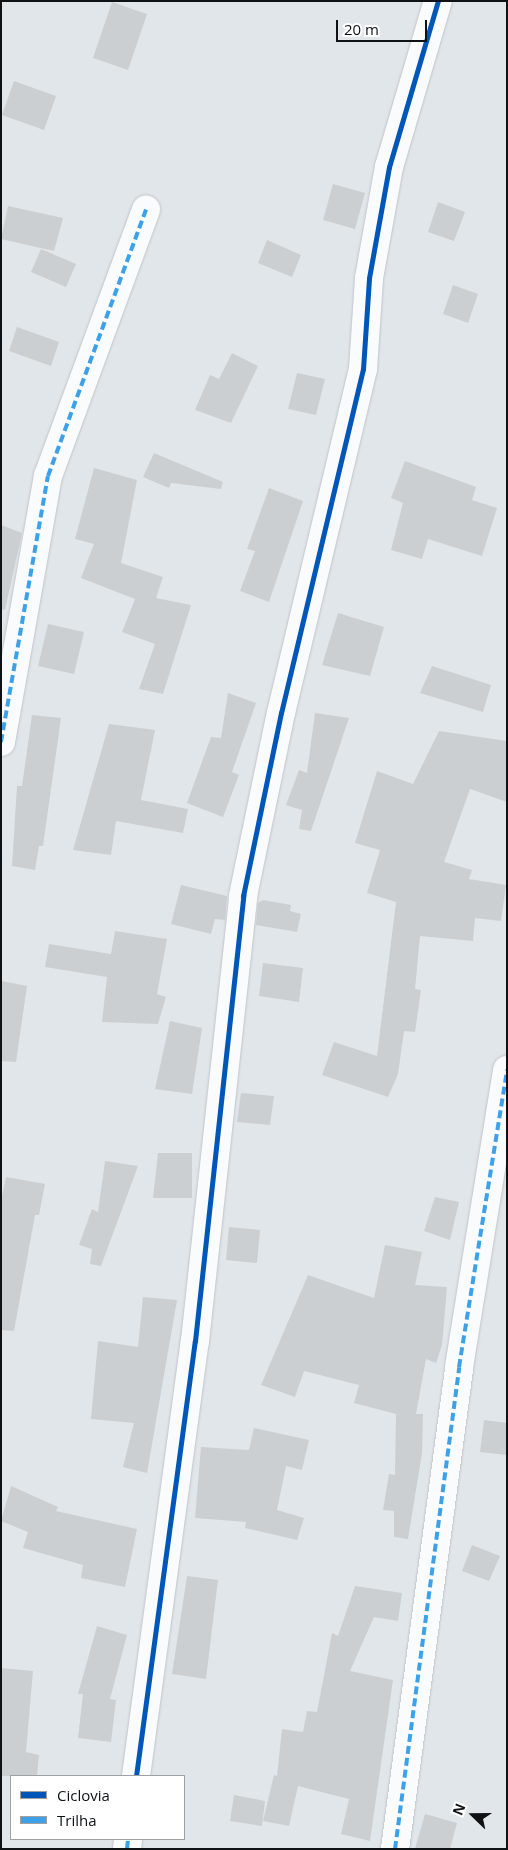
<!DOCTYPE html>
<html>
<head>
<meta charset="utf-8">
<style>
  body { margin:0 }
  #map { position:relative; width:508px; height:1850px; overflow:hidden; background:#e1e6ea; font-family:"Open Sans",sans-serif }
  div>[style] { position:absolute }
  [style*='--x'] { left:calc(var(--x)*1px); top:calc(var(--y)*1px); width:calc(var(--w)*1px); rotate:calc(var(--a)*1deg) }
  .building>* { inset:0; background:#cbcfd2 }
  .roads { filter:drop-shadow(0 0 1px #c1c4c8) drop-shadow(0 0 1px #c1c4c8) }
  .street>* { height:28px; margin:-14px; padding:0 14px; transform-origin:14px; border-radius:14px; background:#fafbfc }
  .quiet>* { height:4px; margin-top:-2px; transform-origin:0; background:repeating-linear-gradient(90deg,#3da1ea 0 8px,transparent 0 12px) }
  .cycleway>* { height:5px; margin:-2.5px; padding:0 2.5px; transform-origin:2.5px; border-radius:2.5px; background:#0057b8 }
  span { translate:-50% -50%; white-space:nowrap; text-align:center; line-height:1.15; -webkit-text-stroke:4.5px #fff; paint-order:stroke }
  .frame { position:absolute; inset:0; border:2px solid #0f1215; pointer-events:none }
  .legend { position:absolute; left:10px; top:1775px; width:175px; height:65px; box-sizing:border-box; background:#fff; border:1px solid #9fa0a1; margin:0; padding:6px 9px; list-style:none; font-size:15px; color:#0f1215 }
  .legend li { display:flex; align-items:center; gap:10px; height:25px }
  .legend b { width:25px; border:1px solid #9fa0a1 }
  .north { position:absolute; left:448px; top:1790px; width:50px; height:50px; -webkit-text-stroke:4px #fff; paint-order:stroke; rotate:292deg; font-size:14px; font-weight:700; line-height:20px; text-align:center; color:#0f1215 }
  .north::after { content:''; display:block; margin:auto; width:18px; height:22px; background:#0f1215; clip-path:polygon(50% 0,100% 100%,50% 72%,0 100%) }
  .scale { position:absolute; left:336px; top:20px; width:91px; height:22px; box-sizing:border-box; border:2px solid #0f1215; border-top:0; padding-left:6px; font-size:15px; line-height:18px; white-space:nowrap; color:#0f1215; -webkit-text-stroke:4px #fff; paint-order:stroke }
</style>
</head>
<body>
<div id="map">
  <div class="building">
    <i style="clip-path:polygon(112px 2px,147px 14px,128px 70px,93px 58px)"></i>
    <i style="clip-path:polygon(14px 81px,56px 96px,44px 130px,2px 115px)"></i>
    <i style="clip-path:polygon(333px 184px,365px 193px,355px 229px,323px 220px)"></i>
    <i style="clip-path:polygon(438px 202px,465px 212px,454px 241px,428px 232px)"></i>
    <i style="clip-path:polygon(8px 206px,63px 218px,54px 251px,1px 239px)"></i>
    <i style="clip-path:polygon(267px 240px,301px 255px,292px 277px,258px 263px)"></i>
    <i style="clip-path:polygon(41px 249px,76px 264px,66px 287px,31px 272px)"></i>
    <i style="clip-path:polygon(453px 285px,478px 294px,468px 323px,443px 314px)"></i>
    <i style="clip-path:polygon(17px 327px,59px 342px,51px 366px,9px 351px)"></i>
    <i style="clip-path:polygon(232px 353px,258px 366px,231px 423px,195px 410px,210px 375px,219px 379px)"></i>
    <i style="clip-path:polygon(297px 373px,325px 379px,316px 415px,288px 409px)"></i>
    <i style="clip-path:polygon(154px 453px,223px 482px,221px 489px,171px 483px,169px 488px,143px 477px)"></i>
    <i style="clip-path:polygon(405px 461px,476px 487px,472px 500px,497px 508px,482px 556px,428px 539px,422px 559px,391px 550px,403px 503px,391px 498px)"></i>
    <i style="clip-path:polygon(94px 468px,137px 480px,121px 563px,163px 577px,156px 598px,191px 605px,163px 694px,139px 689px,155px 644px,122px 632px,135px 599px,81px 578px,94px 544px,75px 539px)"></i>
    <i style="clip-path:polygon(269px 488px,303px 501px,269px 602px,240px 591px,255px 551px,247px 549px)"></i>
    <i style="clip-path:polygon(1px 525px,22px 533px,5px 610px,1px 609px)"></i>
    <i style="clip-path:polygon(338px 613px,384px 627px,370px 676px,322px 665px)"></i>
    <i style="clip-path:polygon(48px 624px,84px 632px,74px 674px,38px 666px)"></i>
    <i style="clip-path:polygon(432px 666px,491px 685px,483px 712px,420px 693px)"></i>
    <i style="clip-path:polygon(228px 693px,256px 703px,232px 772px,239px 775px,223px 817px,187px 803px,211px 737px,221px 738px)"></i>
    <i style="clip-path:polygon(315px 713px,349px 718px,311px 831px,299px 829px,302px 810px,286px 805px,299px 770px,307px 773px)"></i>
    <i style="clip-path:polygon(32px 715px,61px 718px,43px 846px,39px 846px,35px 870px,12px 866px,17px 786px,22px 786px)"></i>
    <i style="clip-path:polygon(109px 724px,155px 730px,141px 800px,188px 809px,183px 833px,116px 821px,111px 855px,73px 850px)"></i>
    <i style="clip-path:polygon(439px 731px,507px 741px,507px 802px,470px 789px,444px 862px,472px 870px,469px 879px,506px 885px,501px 921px,475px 918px,473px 941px,420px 936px,415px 989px,421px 990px,415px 1032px,404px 1031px,398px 1074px,388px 1097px,322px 1075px,334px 1042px,377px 1056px,396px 902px,367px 893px,380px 850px,355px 843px,377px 771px,413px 784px)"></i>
    <i style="clip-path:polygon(181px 885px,227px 896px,225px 920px,215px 919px,211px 934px,171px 924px)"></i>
    <i style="clip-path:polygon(263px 900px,291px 905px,290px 911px,301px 914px,297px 932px,256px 925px,258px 903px)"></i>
    <i style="clip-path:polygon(115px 931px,167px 939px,157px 994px,166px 997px,158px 1024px,102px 1022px,107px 977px,45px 967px,49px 944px,111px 954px)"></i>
    <i style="clip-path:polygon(263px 963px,303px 968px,299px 1002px,259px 996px)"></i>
    <i style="clip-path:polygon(1px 981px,27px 986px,16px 1062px,1px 1061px)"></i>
    <i style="clip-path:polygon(170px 1021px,202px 1028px,192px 1094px,155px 1089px)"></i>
    <i style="clip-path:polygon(241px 1093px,274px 1096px,270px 1125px,237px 1122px)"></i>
    <i style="clip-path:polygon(158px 1153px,192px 1153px,192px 1198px,153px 1198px)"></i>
    <i style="clip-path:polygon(105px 1161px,138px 1166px,101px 1266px,90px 1264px,92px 1249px,79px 1245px,92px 1209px,98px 1212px)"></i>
    <i style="clip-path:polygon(6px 1177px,45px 1184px,39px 1215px,35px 1215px,14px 1331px,1px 1330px,1px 1201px)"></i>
    <i style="clip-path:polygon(435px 1197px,459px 1202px,450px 1240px,424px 1231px)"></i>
    <i style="clip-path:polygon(229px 1227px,260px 1230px,257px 1263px,226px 1260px)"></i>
    <i style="clip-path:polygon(385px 1245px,422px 1252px,415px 1285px,447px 1287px,442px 1345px,436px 1363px,426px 1359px,416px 1414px,423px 1414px,422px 1453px,408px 1539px,394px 1537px,394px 1511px,383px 1510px,389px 1474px,395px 1475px,396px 1414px,354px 1403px,359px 1385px,304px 1371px,295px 1397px,261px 1385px,308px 1275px,374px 1298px)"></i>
    <i style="clip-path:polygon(143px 1297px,177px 1300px,147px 1473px,123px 1467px,134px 1423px,91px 1419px,98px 1341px,138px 1347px)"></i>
    <i style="clip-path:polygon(484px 1420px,507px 1423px,507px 1455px,480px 1452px)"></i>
    <i style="clip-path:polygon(254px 1428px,309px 1440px,302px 1470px,286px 1466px,277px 1510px,304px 1518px,297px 1540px,245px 1528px,246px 1522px,195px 1518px,201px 1447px,249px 1450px)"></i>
    <i style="clip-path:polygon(11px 1486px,58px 1507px,56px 1511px,137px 1529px,125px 1587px,81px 1578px,83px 1565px,23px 1548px,28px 1532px,1px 1521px)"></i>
    <i style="clip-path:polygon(472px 1545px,500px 1556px,489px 1581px,462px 1571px)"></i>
    <i style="clip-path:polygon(187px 1576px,218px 1580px,206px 1679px,172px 1674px)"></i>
    <i style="clip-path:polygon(355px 1586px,402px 1593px,398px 1621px,374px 1617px,350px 1671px,393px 1680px,370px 1841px,341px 1834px,349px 1799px,298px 1786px,289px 1826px,263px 1821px,274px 1775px,277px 1776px,282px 1729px,303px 1732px,307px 1711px,317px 1712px,332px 1633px,338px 1636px)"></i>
    <i style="clip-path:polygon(97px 1626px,127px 1635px,110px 1699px,116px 1700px,111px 1742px,78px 1738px,83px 1694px,78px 1694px)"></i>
    <i style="clip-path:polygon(1px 1668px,33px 1671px,26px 1752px,39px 1755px,37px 1776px,1px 1776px)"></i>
    <i style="clip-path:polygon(234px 1795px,265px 1801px,262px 1826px,230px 1821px)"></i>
    <i style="clip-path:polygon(425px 1814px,457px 1823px,450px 1849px,415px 1849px)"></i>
  </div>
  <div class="roads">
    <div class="street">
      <i style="--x:1;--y:742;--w:270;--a:-80"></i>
      <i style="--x:48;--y:476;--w:284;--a:-69.8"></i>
      <i style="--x:136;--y:1776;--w:439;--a:-82.3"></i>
      <i style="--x:195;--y:1341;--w:448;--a:-83.8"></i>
      <i style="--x:243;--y:896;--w:187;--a:-78.3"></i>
      <i style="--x:281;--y:713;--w:354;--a:-76.6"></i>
      <i style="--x:363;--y:369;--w:91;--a:-86.2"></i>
      <i style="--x:369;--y:278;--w:113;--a:-79.8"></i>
      <i style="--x:389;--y:167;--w:173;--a:-73.6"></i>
      <i style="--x:127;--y:1849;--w:10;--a:-84"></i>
      <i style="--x:395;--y:1849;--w:486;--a:-82.4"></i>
      <i style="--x:459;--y:1367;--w:301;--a:-80.8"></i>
    </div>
  </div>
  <div class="quiet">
    <i style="--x:1;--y:742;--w:270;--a:-80"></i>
    <i style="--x:48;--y:476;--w:284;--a:-69.8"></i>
    <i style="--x:127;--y:1849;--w:10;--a:-84"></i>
    <i style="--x:395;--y:1849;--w:486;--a:-82.4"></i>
    <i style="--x:459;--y:1367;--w:301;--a:-80.8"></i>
  </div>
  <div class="cycleway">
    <i style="--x:136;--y:1776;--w:439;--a:-82.3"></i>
    <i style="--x:195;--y:1341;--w:448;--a:-83.8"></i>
    <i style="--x:243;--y:896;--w:187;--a:-78.3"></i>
    <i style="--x:281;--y:713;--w:354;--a:-76.6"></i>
    <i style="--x:363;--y:369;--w:91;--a:-86.2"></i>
    <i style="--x:369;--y:278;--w:113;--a:-79.8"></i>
    <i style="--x:389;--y:167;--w:173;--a:-73.6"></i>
  </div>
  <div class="frame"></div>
  <ul class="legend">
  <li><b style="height:6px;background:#0057b8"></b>Ciclovia</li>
  <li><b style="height:6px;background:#3da1ea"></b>Trilha</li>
  </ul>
  <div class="north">N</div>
  <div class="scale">20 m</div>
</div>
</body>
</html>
